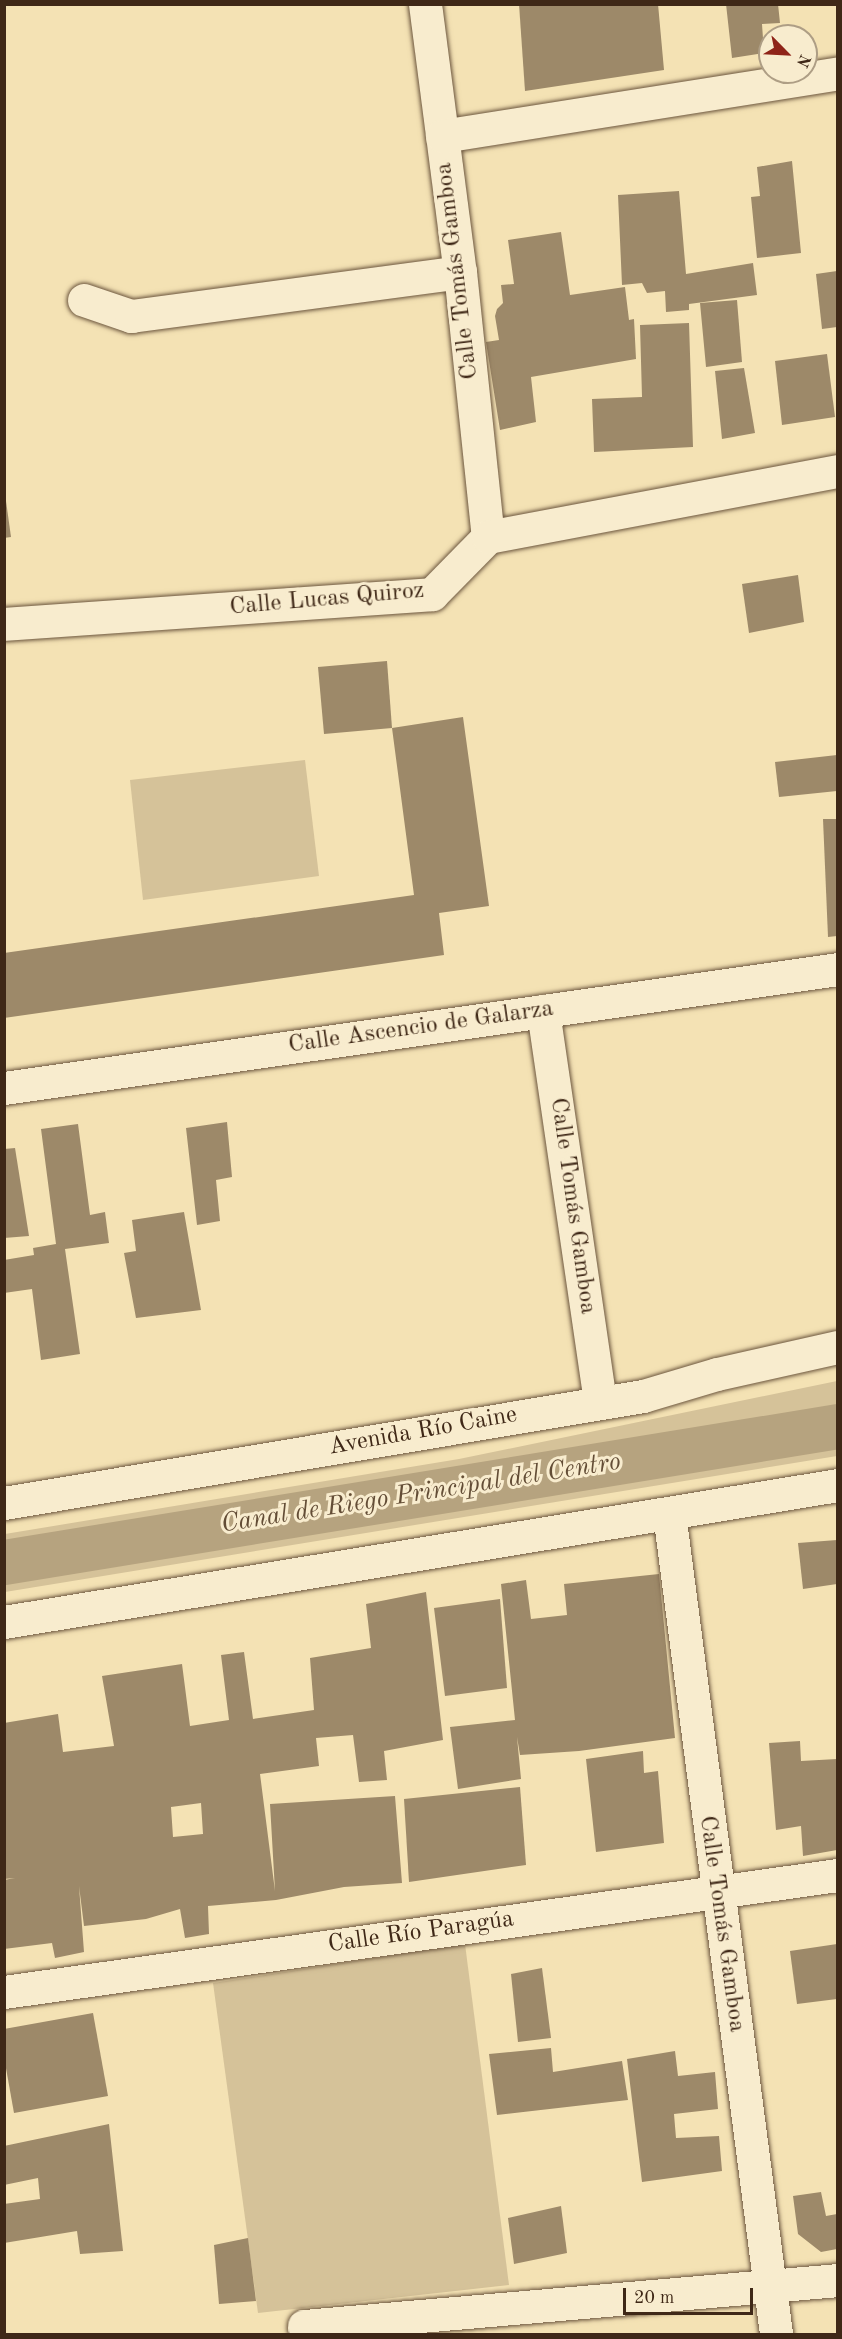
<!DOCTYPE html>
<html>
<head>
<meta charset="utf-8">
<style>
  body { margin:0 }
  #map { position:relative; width:842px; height:2339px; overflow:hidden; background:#f4e2b4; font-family:"Old Standard TT",serif }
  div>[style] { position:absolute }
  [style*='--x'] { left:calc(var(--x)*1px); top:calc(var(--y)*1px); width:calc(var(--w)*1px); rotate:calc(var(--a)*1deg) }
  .green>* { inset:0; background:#d5c299 }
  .canal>* { height:45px; margin:-22.5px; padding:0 22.5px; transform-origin:22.5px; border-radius:22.5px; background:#b6a37f }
  .building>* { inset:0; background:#9d8969 }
  .roads { filter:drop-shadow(0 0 2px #6c563e) drop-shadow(0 0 2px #6c563e) }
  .minor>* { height:33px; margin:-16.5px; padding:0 16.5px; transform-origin:16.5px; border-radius:16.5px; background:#f8ecce }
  span { translate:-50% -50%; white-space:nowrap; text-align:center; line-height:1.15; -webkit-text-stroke:6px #f8ecce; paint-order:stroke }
  .street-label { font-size:24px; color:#3f2817 }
  .water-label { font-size:26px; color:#634d36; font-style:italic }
  .frame { position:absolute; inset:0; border:6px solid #3f2817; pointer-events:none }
  .north { position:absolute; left:758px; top:24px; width:60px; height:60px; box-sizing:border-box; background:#f8ecce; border:2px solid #ae9e85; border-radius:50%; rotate:114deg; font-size:16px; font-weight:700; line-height:24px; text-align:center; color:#3f2817 }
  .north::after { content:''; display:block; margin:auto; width:21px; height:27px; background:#8f2418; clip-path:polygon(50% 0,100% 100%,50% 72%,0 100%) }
  .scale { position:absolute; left:623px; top:2288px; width:130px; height:27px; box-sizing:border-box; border:3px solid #3f2817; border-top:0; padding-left:8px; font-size:18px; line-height:21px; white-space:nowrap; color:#3f2817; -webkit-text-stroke:4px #f8ecce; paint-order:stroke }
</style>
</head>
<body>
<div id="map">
  <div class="green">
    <i style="clip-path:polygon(305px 760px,319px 876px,143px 900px,130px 780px)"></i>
    <i style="clip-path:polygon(837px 1381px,837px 1456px,5px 1592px,5px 1534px,459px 1459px)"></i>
    <i style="clip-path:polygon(465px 1944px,509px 2285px,258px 2313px,213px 1983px)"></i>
  </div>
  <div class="canal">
    <i style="--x:4;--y:1562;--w:845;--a:-9.26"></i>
  </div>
  <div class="building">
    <i style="clip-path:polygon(519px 4px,658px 4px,664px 70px,525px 91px)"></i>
    <i style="clip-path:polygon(726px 4px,778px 4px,780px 23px,762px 24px,764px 53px,732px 58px)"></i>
    <i style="clip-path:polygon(792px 161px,801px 253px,757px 258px,751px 197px,760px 196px,757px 167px)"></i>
    <i style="clip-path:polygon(679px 191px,686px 274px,753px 263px,757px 295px,689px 304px,689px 310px,666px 312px,665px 291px,647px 293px,642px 283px,622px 285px,618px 195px)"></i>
    <i style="clip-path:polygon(561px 232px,570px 295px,625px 287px,629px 320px,634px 319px,636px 359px,531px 377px,536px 422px,500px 430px,486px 342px,499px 340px,495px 316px,497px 309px,503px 303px,501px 285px,514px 284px,508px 240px)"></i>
    <i style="clip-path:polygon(837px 271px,837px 327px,822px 329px,816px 274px)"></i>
    <i style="clip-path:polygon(737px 300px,742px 362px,706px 367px,700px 303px)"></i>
    <i style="clip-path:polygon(689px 323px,693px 447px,594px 452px,592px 399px,642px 397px,640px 325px)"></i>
    <i style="clip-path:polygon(827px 354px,835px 417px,782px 425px,775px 361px)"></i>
    <i style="clip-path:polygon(744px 368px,755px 433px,722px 439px,715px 371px)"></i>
    <i style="clip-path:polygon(6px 501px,11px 537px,4px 538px,4px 502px)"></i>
    <i style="clip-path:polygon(798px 575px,804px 622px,749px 633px,742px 584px)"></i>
    <i style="clip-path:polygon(387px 661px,392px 728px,324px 734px,318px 667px)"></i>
    <i style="clip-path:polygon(463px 717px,489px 906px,439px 913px,444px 955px,4px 1018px,4px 953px,414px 895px,392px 728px)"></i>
    <i style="clip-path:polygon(837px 755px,837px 791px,779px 797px,775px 762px)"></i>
    <i style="clip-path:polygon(823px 819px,837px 819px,837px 936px,828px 937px)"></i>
    <i style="clip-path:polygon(227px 1122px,232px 1177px,216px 1180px,220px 1221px,197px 1225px,186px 1128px)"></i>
    <i style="clip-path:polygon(78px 1124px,90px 1215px,105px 1212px,109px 1243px,65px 1249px,80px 1354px,41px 1360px,32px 1289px,4px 1293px,4px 1260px,34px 1255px,33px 1248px,56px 1244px,41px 1129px)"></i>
    <i style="clip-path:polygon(15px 1148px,29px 1236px,4px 1238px,4px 1149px)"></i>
    <i style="clip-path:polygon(184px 1212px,201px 1310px,136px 1318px,124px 1253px,136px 1251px,132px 1220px)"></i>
    <i style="clip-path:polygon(837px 1540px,837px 1584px,803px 1589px,798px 1543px)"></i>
    <i style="clip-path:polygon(659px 1574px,675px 1738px,579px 1751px,520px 1755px,517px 1737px,521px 1779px,458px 1789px,450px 1727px,515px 1720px,501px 1584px,526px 1580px,531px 1619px,567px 1615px,564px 1584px)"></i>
    <i style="clip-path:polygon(evenodd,426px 1592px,443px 1740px,384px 1751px,387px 1780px,359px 1782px,353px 1735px,316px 1738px,319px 1766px,260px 1774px,275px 1891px,270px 1804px,395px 1796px,402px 1883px,344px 1887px,276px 1900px,208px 1906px,209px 1934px,185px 1938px,180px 1909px,146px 1919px,84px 1926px,79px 1886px,84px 1952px,55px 1958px,52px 1943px,4px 1949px,4px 1880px,15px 1878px,4px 1879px,4px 1723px,58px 1714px,63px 1752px,114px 1746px,102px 1676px,182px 1664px,190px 1726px,229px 1720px,221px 1655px,244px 1652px,253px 1719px,314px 1710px,310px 1658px,371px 1648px,366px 1604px,426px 1592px,201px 1803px,203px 1834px,173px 1837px,171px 1807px,201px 1803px)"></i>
    <i style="clip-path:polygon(500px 1599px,507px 1688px,445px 1696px,434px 1608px)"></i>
    <i style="clip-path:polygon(800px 1741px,801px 1761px,837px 1759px,837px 1850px,803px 1856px,801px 1826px,776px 1830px,769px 1743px)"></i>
    <i style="clip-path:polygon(643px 1751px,644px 1773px,658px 1771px,664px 1843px,596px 1852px,586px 1759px)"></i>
    <i style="clip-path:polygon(520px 1787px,526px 1865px,409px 1882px,404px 1799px)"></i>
    <i style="clip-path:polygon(837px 1944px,837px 1999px,797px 2004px,790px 1951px)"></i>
    <i style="clip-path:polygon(542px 1968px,551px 2038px,518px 2042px,511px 1974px)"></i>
    <i style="clip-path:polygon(93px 2013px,108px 2096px,14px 2113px,4px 2057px,4px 2029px)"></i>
    <i style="clip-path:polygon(551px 2048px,553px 2072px,622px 2061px,628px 2100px,497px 2115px,489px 2054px)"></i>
    <i style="clip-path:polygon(675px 2051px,678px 2076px,715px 2072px,718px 2109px,674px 2114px,676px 2138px,719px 2136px,722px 2171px,642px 2182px,627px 2059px)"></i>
    <i style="clip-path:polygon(109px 2124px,123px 2251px,80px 2254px,77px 2231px,4px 2243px,4px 2204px,40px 2199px,38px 2178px,4px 2185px,4px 2146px)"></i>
    <i style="clip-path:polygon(821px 2192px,826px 2216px,837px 2214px,837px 2249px,821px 2252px,798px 2234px,793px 2196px)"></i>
    <i style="clip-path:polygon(561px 2206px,567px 2253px,514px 2264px,508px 2218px)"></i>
    <i style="clip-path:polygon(248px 2238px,256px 2301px,219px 2304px,214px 2245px)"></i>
  </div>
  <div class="roads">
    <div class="minor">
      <i style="--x:425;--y:4;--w:270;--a:82.6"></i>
      <i style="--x:460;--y:272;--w:266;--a:84"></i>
      <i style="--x:442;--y:136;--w:401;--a:-9"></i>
      <i style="--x:84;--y:300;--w:50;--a:18.8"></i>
      <i style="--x:131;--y:316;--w:332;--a:-7.6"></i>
      <i style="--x:4;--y:624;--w:429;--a:-4"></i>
      <i style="--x:432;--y:594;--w:80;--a:-45.5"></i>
      <i style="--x:488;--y:537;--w:356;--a:-10.7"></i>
      <i style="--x:543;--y:1011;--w:395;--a:81.7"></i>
      <i style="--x:4;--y:1088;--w:842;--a:-8.12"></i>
      <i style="--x:4;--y:1503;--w:648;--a:-9.51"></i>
      <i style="--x:643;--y:1396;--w:77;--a:-16.6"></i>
      <i style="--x:717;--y:1374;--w:124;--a:-12.6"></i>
      <i style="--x:669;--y:1513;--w:828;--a:82.57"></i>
      <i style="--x:4;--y:1622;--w:845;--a:-9.33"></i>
      <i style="--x:4;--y:1992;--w:842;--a:-7.99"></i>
      <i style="--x:304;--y:2326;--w:536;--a:-4.92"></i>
    </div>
  </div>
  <div class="street-label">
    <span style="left:458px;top:271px;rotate:-97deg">Calle Tomás Gamboa</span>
    <span style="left:327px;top:600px;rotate:-5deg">Calle Lucas Quiroz</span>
    <span style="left:421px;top:1028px;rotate:-8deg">Calle Ascencio de Galarza</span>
    <span style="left:572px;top:1206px;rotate:82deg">Calle Tomás Gamboa</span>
    <span style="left:423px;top:1432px;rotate:-10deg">Avenida Río Caine</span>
    <span style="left:721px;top:1924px;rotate:82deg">Calle Tomás Gamboa</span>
    <span style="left:421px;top:1933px;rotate:-8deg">Calle Río Paragúa</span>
  </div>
  <div class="water-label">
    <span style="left:421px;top:1494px;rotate:-9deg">Canal de Riego Principal del Centro</span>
  </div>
  <div class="frame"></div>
  <div class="north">N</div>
  <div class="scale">20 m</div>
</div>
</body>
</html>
